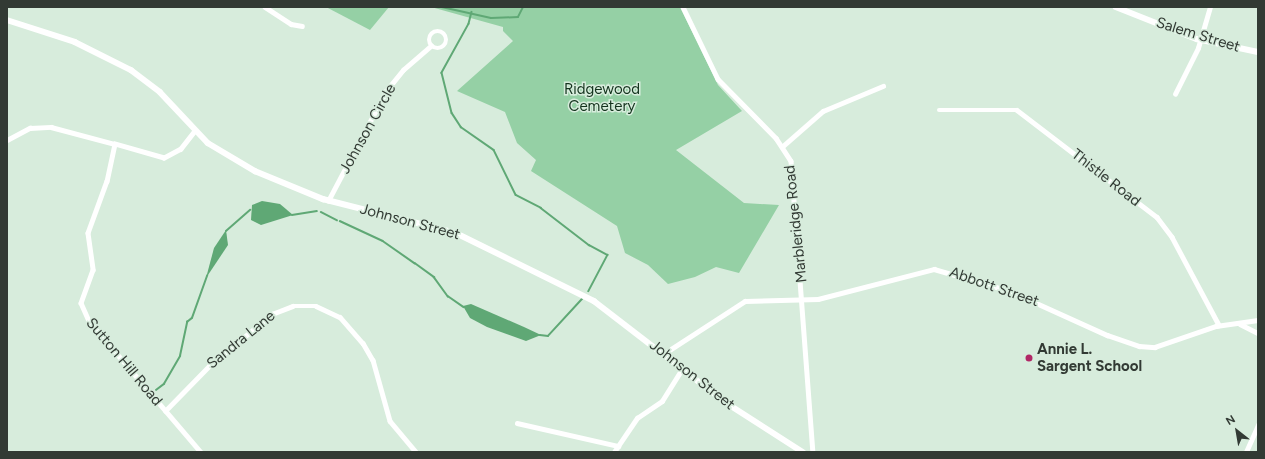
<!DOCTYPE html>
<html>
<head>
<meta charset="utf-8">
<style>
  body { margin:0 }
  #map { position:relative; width:1265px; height:459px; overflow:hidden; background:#d7ecdc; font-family:Figtree,sans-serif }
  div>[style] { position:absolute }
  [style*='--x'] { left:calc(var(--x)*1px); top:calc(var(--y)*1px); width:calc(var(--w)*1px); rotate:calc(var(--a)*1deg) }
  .green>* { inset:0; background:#95d0a5 }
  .water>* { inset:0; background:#5fa875 }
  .stream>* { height:1.5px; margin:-0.75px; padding:0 0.75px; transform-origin:0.75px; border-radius:0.75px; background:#5fa875 }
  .minor>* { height:4.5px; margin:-2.25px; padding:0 2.25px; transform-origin:2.25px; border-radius:2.25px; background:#fff }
  .minor>.ring { margin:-2.25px; padding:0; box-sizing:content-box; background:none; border:4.5px solid #fff; border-radius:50% }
  .tertiary>* { height:5.5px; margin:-2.75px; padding:0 2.75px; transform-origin:2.75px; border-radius:2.75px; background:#fff }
  .dots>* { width:11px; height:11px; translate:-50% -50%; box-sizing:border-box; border:2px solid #d7ecdc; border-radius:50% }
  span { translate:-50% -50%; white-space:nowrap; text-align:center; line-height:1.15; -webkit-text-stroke:3px #d7ecdc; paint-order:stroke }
  .street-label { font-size:15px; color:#323a34 }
  .park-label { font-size:15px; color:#13331d }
  .poi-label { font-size:15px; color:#323a34; font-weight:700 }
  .left { translate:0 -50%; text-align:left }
  .frame { position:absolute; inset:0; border:8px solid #323a34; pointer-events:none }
  .north { position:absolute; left:1217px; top:411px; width:40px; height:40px; -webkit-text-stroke:3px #d7ecdc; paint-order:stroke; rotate:329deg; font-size:11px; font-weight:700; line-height:16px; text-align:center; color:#323a34 }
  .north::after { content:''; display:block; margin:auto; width:14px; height:18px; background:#323a34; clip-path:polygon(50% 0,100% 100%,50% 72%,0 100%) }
</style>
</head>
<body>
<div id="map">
  <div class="green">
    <i style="clip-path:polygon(326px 7px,389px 7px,370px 30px)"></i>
    <i style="clip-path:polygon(431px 7px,680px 7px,718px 85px,742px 111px,676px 150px,744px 203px,779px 205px,739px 273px,716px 267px,695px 277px,668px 284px,648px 265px,625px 253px,617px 226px,531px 171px,536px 160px,517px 143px,505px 112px,457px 91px,513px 41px,503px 31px,503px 27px)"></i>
  </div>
  <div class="water">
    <i style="clip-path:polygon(262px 201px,280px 204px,293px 215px,261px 225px,251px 220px,252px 205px)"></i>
    <i style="clip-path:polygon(226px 230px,228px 245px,206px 278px,214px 248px)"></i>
    <i style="clip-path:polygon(471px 304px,524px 327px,541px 335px,526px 341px,487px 327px,470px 318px,463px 306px)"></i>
  </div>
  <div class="stream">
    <i style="--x:442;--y:7;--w:50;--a:12.7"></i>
    <i style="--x:491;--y:18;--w:27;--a:-2"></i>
    <i style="--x:518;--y:17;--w:11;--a:-63"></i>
    <i style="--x:472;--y:12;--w:12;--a:104"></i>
    <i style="--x:469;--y:24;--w:56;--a:118.9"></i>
    <i style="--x:442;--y:73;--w:41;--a:76"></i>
    <i style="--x:452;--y:113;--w:17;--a:57"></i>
    <i style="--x:461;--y:127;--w:40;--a:34.9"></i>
    <i style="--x:494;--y:150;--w:50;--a:63.9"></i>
    <i style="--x:516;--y:195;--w:28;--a:27"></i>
    <i style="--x:541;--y:208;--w:61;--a:37.6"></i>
    <i style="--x:589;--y:245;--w:21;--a:28"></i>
    <i style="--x:608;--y:255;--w:41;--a:117.8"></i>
    <i style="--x:321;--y:212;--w:18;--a:27"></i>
    <i style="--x:292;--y:215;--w:25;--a:-9"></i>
    <i style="--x:340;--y:221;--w:47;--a:24.9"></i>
    <i style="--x:383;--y:241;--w:39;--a:35"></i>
    <i style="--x:415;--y:263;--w:24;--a:36"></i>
    <i style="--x:434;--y:277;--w:24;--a:54"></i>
    <i style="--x:448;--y:296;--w:19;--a:35"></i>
    <i style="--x:226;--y:231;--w:32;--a:-41"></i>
    <i style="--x:540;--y:335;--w:8;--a:7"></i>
    <i style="--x:548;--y:336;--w:50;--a:-47.4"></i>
    <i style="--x:156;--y:390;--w:10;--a:-37"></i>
    <i style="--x:164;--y:384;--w:32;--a:-60"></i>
    <i style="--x:180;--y:356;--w:35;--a:-78"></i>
    <i style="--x:187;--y:322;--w:6;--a:-39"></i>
    <i style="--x:192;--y:318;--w:45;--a:-70.3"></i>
  </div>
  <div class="minor">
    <i style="--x:265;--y:7;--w:31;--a:33"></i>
    <i style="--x:291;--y:24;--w:11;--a:10"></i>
    <i style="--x:683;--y:7;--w:80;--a:64.1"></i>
    <i style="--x:718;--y:79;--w:83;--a:45.5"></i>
    <i style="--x:776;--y:138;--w:27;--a:57"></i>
    <i style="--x:791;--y:161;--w:292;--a:85.7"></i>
    <i class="ring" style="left:429px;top:31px;width:13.5px;height:13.5px"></i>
    <i style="--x:1175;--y:94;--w:51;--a:-63.4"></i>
    <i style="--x:1198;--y:48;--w:43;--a:-73.7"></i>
    <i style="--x:939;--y:110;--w:78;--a:0"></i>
    <i style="--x:1017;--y:110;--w:176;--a:37.4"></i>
    <i style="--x:1157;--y:217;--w:25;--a:53"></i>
    <i style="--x:1172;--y:237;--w:100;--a:61.9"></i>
    <i style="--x:195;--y:131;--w:23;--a:128"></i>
    <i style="--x:181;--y:149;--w:19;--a:152"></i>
    <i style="--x:164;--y:158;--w:51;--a:-164.1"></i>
    <i style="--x:115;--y:144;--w:38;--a:102"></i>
    <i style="--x:107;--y:181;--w:55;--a:110.1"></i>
    <i style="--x:88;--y:233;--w:37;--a:82"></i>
    <i style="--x:93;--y:270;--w:35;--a:110"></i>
    <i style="--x:81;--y:303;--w:20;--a:66"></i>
    <i style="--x:89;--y:321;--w:172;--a:49.5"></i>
    <i style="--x:7;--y:140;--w:26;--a:-28"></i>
    <i style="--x:30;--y:128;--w:21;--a:-3"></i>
    <i style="--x:51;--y:127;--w:66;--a:14.9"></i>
    <i style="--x:783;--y:146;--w:53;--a:-41.2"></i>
    <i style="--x:823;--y:111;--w:65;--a:-22.6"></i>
    <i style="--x:328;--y:201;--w:124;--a:-62.2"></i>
    <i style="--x:386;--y:91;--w:27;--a:-51"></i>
    <i style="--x:403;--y:70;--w:37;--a:-41"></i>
    <i style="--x:1240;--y:324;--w:20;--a:27"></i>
    <i style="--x:665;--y:353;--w:95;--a:-33"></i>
    <i style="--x:745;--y:301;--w:73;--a:-1.6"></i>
    <i style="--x:818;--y:299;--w:120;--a:-14.5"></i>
    <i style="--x:934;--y:269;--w:79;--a:16.1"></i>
    <i style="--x:1010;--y:291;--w:107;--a:24.4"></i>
    <i style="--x:1107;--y:335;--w:34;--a:19"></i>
    <i style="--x:1139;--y:346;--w:16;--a:4"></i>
    <i style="--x:1155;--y:347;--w:65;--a:-19"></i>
    <i style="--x:1216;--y:326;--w:42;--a:-8.1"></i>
    <i style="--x:165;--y:411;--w:63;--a:-45.6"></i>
    <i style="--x:209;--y:366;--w:82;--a:-39.5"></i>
    <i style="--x:272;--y:314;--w:22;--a:-21"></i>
    <i style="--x:293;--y:306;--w:23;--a:0"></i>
    <i style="--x:316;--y:306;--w:26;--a:25"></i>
    <i style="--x:340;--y:317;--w:35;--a:49"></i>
    <i style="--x:363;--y:343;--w:20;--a:60"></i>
    <i style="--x:373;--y:360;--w:63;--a:74.4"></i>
    <i style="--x:390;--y:421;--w:40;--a:50"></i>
    <i style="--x:517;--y:423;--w:104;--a:12.8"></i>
    <i style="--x:614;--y:452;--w:41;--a:-55.9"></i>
    <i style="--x:637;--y:418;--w:30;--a:-34"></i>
    <i style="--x:662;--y:401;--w:39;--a:-58"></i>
    <i style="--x:1246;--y:452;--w:30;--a:-66"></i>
  </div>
  <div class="tertiary">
    <i style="--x:1116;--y:7;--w:87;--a:21.6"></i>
    <i style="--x:1197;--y:39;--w:62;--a:12"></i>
    <i style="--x:7;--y:20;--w:71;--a:17.9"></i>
    <i style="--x:75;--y:42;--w:63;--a:26.6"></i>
    <i style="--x:131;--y:70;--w:36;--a:37"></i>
    <i style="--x:160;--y:92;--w:70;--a:46.7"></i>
    <i style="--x:208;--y:143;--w:55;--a:30.8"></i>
    <i style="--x:255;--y:171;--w:74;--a:22.4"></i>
    <i style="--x:323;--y:199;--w:137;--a:14.3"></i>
    <i style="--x:456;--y:233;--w:154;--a:26.2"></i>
    <i style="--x:594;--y:301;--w:165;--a:37.6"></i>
    <i style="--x:725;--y:402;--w:93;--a:32.7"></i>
  </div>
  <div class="dots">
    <i style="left:1029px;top:358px;background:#b12766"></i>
  </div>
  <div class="street-label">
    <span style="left:1198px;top:35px;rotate:17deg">Salem Street</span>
    <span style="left:368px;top:129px;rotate:-61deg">Johnson Circle</span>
    <span style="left:1106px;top:178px;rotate:38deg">Thistle Road</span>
    <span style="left:410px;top:222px;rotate:15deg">Johnson Street</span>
    <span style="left:796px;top:224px;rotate:-96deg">Marbleridge Road</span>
    <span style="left:994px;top:287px;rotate:19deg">Abbott Street</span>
    <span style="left:241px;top:340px;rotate:-39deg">Sandra Lane</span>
    <span style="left:124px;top:362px;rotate:50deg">Sutton Hill Road</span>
    <span style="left:692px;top:375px;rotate:38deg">Johnson Street</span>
  </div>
  <div class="park-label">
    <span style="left:602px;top:98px">Ridgewood<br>Cemetery</span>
  </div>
  <div class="poi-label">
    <span class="left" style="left:1037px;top:358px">Annie L.<br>Sargent School</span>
  </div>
  <div class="frame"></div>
  <div class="north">N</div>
</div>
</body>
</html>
